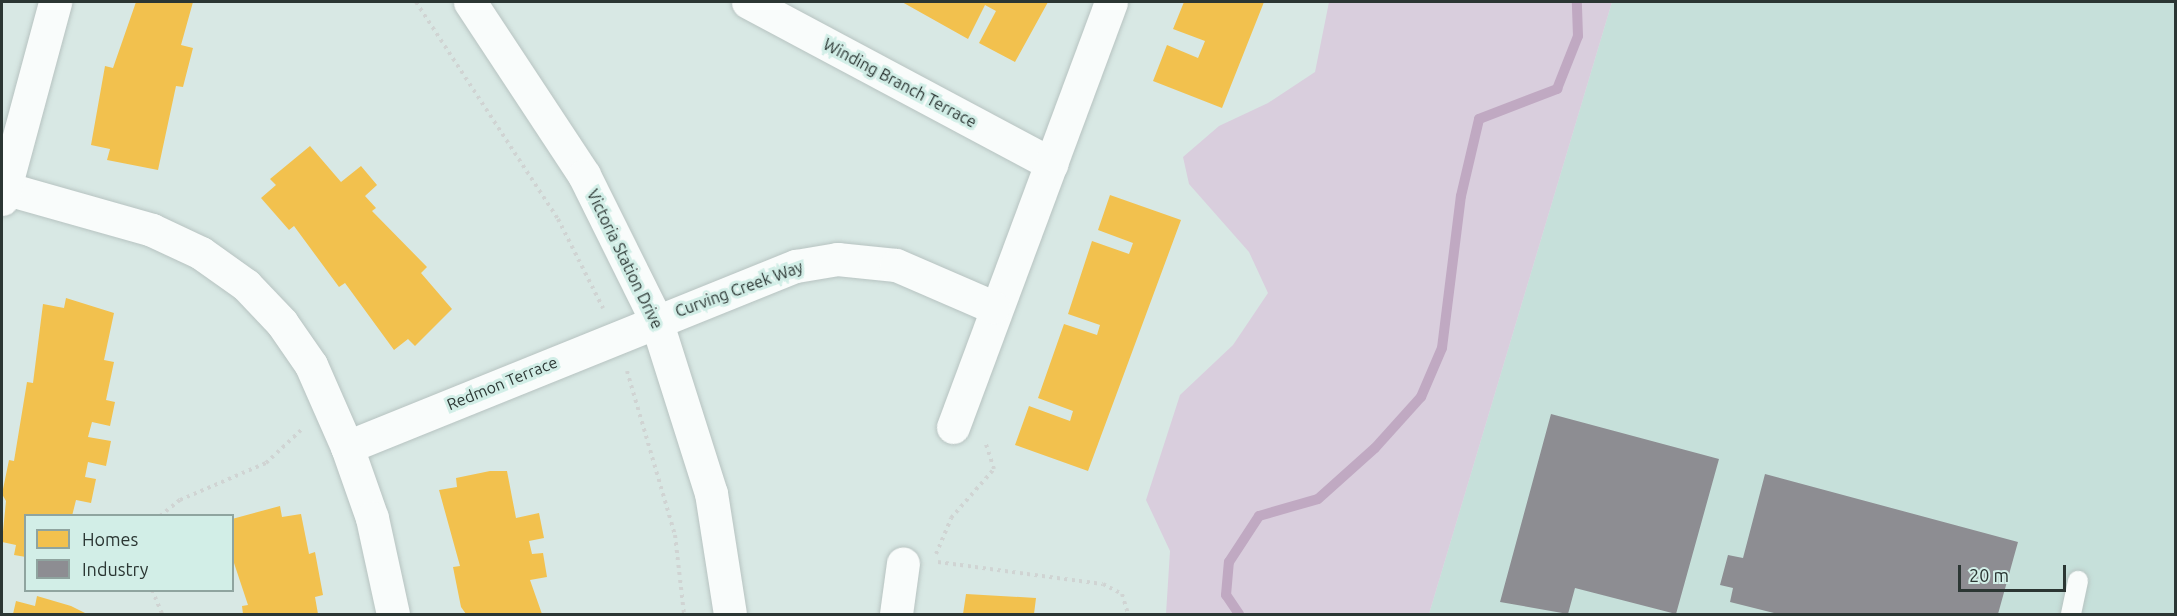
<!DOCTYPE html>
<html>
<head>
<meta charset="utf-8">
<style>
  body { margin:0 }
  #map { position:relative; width:2177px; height:616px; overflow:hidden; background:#d8e8e4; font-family:Ubuntu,sans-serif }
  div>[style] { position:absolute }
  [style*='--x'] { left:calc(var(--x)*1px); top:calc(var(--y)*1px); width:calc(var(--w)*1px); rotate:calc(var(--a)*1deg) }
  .built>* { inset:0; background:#c6e0da }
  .green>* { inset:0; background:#d9cedd }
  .homes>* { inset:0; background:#f2c14e }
  .industry>* { inset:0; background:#8d8d92 }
  .stream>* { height:10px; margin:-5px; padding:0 5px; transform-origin:5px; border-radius:5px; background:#c0a9c2 }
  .path>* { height:4px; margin-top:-2px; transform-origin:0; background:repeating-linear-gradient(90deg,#d0d4d3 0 3px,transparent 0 7.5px) }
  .roads { filter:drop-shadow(0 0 2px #b7c3c1) drop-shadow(0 0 2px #b7c3c1) }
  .service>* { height:20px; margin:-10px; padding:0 10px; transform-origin:10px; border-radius:10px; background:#f9fcfb }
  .minor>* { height:33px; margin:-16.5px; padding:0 16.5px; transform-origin:16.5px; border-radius:16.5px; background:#f9fcfb }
  .tertiary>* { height:33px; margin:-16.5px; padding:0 16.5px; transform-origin:16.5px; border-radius:16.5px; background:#f9fcfb }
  span { translate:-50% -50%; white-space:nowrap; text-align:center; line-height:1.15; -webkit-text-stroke:6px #d2eee7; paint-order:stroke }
  .street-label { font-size:16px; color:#2b3633 }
  .frame { position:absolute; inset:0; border:3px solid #2b3633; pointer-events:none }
  .legend { position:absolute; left:24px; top:514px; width:210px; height:78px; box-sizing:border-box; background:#d2eee7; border:2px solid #8fa49f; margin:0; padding:8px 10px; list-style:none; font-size:18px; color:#2b3633 }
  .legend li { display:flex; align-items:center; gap:12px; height:30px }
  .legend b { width:30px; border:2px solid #8fa49f }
  .scale { position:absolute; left:1958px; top:565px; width:108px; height:27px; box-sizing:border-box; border:3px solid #2b3633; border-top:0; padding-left:8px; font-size:18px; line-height:21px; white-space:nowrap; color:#2b3633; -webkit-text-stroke:4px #d2eee7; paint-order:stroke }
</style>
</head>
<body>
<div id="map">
  <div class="built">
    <i style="clip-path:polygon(1612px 2px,2175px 2px,2175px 614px,1429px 614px)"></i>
  </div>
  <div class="green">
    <i style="clip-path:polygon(1329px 2px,1612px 2px,1429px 614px,1166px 614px,1170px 551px,1146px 500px,1180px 395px,1233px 345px,1268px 293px,1249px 252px,1189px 184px,1183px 157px,1219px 126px,1268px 103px,1315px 72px)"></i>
  </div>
  <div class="homes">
    <i style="clip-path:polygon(136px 2px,193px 2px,181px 45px,193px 48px,183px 87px,176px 86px,158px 170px,107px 160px,110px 149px,91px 145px,105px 66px,113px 68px)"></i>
    <i style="clip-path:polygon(902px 2px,1048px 2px,1015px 62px,979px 43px,996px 11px,985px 5px,968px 39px)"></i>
    <i style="clip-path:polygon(1184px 2px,1264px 2px,1222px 108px,1153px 81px,1167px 45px,1198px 58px,1205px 41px,1173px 29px)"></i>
    <i style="clip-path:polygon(310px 146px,341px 182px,361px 166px,377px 185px,365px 196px,376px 208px,372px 211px,427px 267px,421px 273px,452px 309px,415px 346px,408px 339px,394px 350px,345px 283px,339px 287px,294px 226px,289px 230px,261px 198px,276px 185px,270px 179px)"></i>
    <i style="clip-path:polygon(1110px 195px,1181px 220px,1088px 471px,1015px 445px,1029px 406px,1070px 421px,1073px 411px,1038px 398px,1064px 324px,1097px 335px,1100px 325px,1068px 314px,1092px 241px,1129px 254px,1133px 243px,1098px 230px)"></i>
    <i style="clip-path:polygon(66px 298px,114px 313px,104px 360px,114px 362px,106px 400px,115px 402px,110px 426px,92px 422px,88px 437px,111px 441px,106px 466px,88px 462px,85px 477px,96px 479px,91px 503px,76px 500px,72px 516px,26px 516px,26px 557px,14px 555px,16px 545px,2px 542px,6px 501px,2px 494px,9px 460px,14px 461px,27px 382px,33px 383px,43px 304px,64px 308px)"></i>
    <i style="clip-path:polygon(490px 471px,507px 471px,516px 518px,539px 513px,544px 538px,529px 541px,532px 554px,543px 553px,547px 577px,530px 580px,542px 614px,466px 614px,461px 607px,453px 567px,460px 566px,439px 490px,457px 487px,456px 478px)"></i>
    <i style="clip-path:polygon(280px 506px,282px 517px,301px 514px,309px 554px,315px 552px,323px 595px,315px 597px,318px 614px,243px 614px,242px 606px,248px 605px,234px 563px,232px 519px)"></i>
    <i style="clip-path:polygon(966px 594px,1036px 598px,1034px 614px,963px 614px)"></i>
    <i style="clip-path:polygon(37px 596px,71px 606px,87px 614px,13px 614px,16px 601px,35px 606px)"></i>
  </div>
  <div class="industry">
    <i style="clip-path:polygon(1551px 414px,1719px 459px,1676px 614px,1575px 588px,1568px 614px,1500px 602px)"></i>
    <i style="clip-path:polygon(1765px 474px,2018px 542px,1998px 614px,1778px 614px,1730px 602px,1733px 588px,1720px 585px,1728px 555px,1743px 558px)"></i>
  </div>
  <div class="stream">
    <i style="--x:1239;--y:614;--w:23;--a:-124"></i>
    <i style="--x:1226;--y:595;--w:33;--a:-85"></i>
    <i style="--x:1229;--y:562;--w:55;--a:-56.9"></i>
    <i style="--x:1259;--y:516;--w:61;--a:-16.1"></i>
    <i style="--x:1318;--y:499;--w:76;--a:-41.8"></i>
    <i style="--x:1375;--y:448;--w:69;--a:-48"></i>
    <i style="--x:1421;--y:397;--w:53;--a:-66.8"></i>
    <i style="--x:1442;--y:348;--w:153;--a:-82.9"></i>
    <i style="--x:1461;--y:196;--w:79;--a:-76.8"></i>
    <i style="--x:1479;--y:119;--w:84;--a:-21"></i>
    <i style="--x:1557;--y:89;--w:57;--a:-68.4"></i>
    <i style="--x:1578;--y:36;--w:34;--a:-92"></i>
  </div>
  <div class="path">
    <i style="--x:416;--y:2;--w:259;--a:56.8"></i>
    <i style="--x:558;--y:219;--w:100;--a:63.2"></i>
    <i style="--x:627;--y:371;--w:171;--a:73.7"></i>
    <i style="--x:675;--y:535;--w:80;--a:83.5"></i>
    <i style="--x:160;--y:516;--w:26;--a:-39"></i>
    <i style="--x:180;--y:500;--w:94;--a:-23.3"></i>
    <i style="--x:266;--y:463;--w:48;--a:-43.3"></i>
    <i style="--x:936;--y:554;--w:39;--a:-67"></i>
    <i style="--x:951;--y:518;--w:65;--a:-48.7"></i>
    <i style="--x:994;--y:469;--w:28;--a:-108"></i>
    <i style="--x:938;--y:562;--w:166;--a:7.6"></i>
    <i style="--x:1103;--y:584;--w:21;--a:28"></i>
    <i style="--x:1122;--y:594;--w:21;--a:73"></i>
    <i style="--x:152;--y:590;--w:26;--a:67"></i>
  </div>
  <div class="roads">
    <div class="service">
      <i style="--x:2071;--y:614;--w:34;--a:-78"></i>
    </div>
    <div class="minor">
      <i style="--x:748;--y:2;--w:344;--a:28.1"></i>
      <i style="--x:4;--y:188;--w:154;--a:15.8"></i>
      <i style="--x:152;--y:230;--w:54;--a:25.1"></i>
      <i style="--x:201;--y:253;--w:55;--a:35.4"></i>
      <i style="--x:246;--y:285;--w:52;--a:46.5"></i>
      <i style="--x:282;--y:323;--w:51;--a:55.4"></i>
      <i style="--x:311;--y:365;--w:90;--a:66.3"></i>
      <i style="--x:347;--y:447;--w:75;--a:70.6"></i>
      <i style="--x:372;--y:518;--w:98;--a:77.7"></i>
      <i style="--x:2;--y:199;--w:204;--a:-74.9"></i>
      <i style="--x:953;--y:427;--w:453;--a:-69.6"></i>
      <i style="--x:347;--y:447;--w:484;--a:-22"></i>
      <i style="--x:796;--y:266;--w:42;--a:-9.7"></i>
      <i style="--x:837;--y:259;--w:59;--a:5.8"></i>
      <i style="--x:896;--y:265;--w:106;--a:23.4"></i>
      <i style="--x:896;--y:614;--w:51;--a:-82.2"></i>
    </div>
    <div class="tertiary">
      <i style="--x:470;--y:2;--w:207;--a:56.6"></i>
      <i style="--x:584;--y:175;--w:162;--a:63.6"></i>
      <i style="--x:656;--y:320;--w:182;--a:72.4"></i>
      <i style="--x:711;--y:493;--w:122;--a:81.1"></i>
    </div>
  </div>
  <div class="street-label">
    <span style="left:900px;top:83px;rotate:28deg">Winding Branch Terrace</span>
    <span style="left:625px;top:259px;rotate:64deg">Victoria Station Drive</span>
    <span style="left:739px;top:289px;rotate:-20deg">Curving Creek Way</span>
    <span style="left:502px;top:383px;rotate:-22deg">Redmon Terrace</span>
  </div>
  <div class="frame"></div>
  <ul class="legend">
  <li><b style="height:16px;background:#f2c14e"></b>Homes</li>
  <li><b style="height:16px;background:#8d8d92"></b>Industry</li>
  </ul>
  <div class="scale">20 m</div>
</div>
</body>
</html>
